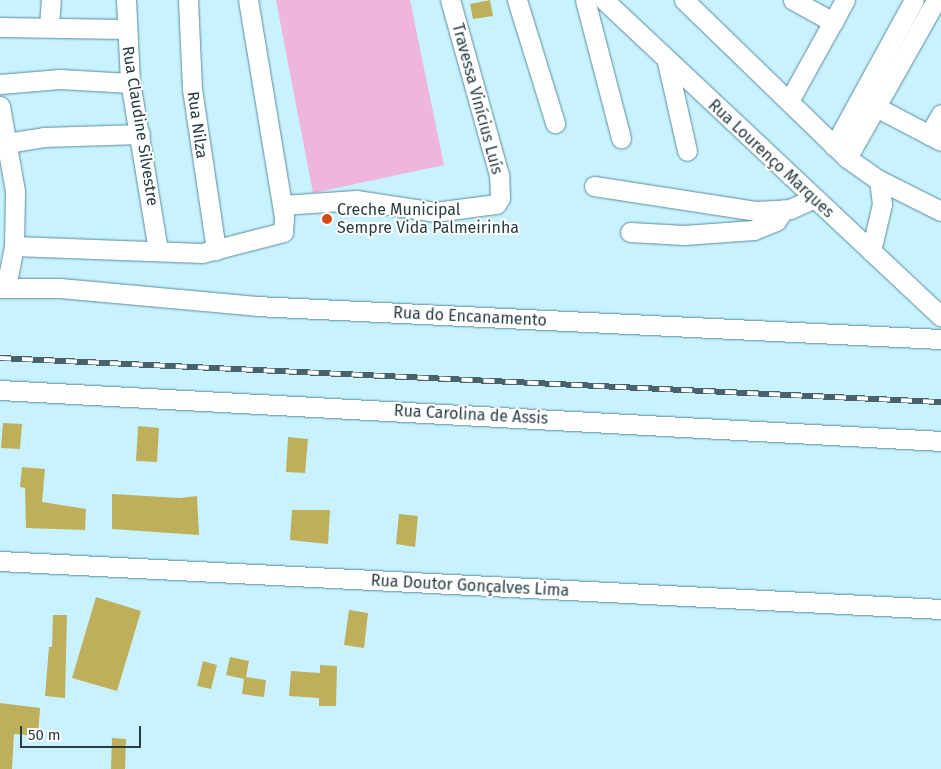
<!DOCTYPE html>
<html>
<head>
<meta charset="utf-8">
<style>
  body { margin:0 }
  #map { position:relative; width:941px; height:769px; overflow:hidden; background:#c8f2ff; font-family:"Fira Sans",sans-serif }
  div>[style] { position:absolute }
  [style*='--x'] { left:calc(var(--x)*1px); top:calc(var(--y)*1px); width:calc(var(--w)*1px); rotate:calc(var(--a)*1deg) }
  .green>* { inset:0; background:#eeb6dc }
  .building>* { inset:0; background:#c0af5a }
  .roads { filter:drop-shadow(0 0 1px #5a8c9b) drop-shadow(0 0 1px #5a8c9b) }
  .minor>* { height:19px; margin:-9.5px; padding:0 9.5px; transform-origin:9.5px; border-radius:9.5px; background:#fff }
  .rail>* { height:5.5px; margin-top:-2.75px; transform-origin:0; background:repeating-linear-gradient(90deg,#fff 0 11px,#48616a 0 22px); box-sizing:border-box; border-block:1px solid #48616a }
  .dots>* { width:14px; height:14px; translate:-50% -50%; box-sizing:border-box; border:2px solid #fff; border-radius:50% }
  span { translate:-50% -50%; white-space:nowrap; text-align:center; line-height:1.15; -webkit-text-stroke:4px #fff; paint-order:stroke }
  .street-label { font-size:16px; color:#273c43 }
  .poi-label { font-size:16px; color:#273c43 }
  .left { translate:0 -50%; text-align:left }
  .scale { position:absolute; left:20px; top:726px; width:121px; height:22px; box-sizing:border-box; border:2px solid #273c43; border-top:0; padding-left:6px; font-size:15px; line-height:18px; white-space:nowrap; color:#273c43; -webkit-text-stroke:4px #fff; paint-order:stroke }
</style>
</head>
<body>
<div id="map">
  <div class="green">
    <i style="clip-path:polygon(276px 0,410px 0,444px 165px,313px 193px)"></i>
  </div>
  <div class="building">
    <i style="clip-path:polygon(490px 0,493px 16px,473px 19px,470px 4px)"></i>
    <i style="clip-path:polygon(3px 423px,22px 424px,20px 449px,1px 448px)"></i>
    <i style="clip-path:polygon(138px 426px,159px 428px,157px 462px,136px 461px)"></i>
    <i style="clip-path:polygon(288px 437px,308px 439px,305px 473px,286px 472px)"></i>
    <i style="clip-path:polygon(22px 467px,45px 469px,42px 502px,86px 509px,85px 530px,26px 528px,25px 488px,20px 487px)"></i>
    <i style="clip-path:polygon(112px 494px,180px 498px,197px 496px,199px 535px,112px 529px)"></i>
    <i style="clip-path:polygon(292px 510px,330px 510px,328px 544px,290px 540px)"></i>
    <i style="clip-path:polygon(399px 514px,418px 516px,415px 547px,396px 544px)"></i>
    <i style="clip-path:polygon(96px 597px,141px 611px,117px 691px,72px 678px)"></i>
    <i style="clip-path:polygon(349px 610px,368px 613px,364px 648px,344px 645px)"></i>
    <i style="clip-path:polygon(53px 615px,67px 615px,65px 698px,45px 696px,49px 647px,52px 647px)"></i>
    <i style="clip-path:polygon(230px 657px,249px 661px,246px 677px,266px 680px,264px 697px,242px 694px,244px 679px,226px 675px)"></i>
    <i style="clip-path:polygon(203px 661px,217px 665px,211px 689px,197px 686px)"></i>
    <i style="clip-path:polygon(320px 665px,337px 666px,336px 706px,319px 706px,319px 698px,289px 696px,291px 671px,320px 673px)"></i>
    <i style="clip-path:polygon(0 703px,40px 708px,38px 736px,14px 734px,12px 769px,0 769px)"></i>
    <i style="clip-path:polygon(112px 738px,126px 739px,125px 769px,111px 769px)"></i>
  </div>
  <div class="roads">
    <div class="minor">
      <i style="--x:126;--y:0;--w:81;--a:87.2"></i>
      <i style="--x:130;--y:81;--w:172;--a:80.6"></i>
      <i style="--x:188;--y:0;--w:89;--a:87.4"></i>
      <i style="--x:192;--y:89;--w:163;--a:81.5"></i>
      <i style="--x:517;--y:0;--w:129;--a:72.8"></i>
      <i style="--x:585;--y:0;--w:143;--a:75.4"></i>
      <i style="--x:604;--y:0;--w:462;--a:43.2"></i>
      <i style="--x:684;--y:0;--w:227;--a:44.1"></i>
      <i style="--x:847;--y:158;--w:39;--a:35"></i>
      <i style="--x:879;--y:180;--w:69;--a:26.6"></i>
      <i style="--x:793;--y:0;--w:46;--a:28.8"></i>
      <i style="--x:49;--y:26;--w:26;--a:-86"></i>
      <i style="--x:0;--y:27;--w:125;--a:0.9"></i>
      <i style="--x:667;--y:62;--w:91;--a:77.3"></i>
      <i style="--x:0;--y:84;--w:60;--a:-4.8"></i>
      <i style="--x:60;--y:79;--w:70;--a:3.3"></i>
      <i style="--x:789;--y:101;--w:115;--a:-61"></i>
      <i style="--x:0;--y:106;--w:86;--a:80"></i>
      <i style="--x:15;--y:191;--w:55;--a:91"></i>
      <i style="--x:14;--y:246;--w:42;--a:101"></i>
      <i style="--x:876;--y:107;--w:73;--a:27.6"></i>
      <i style="--x:929;--y:135;--w:24;--a:-60"></i>
      <i style="--x:7;--y:143;--w:37;--a:-9"></i>
      <i style="--x:44;--y:137;--w:96;--a:-1.8"></i>
      <i style="--x:834;--y:146;--w:166;--a:-61.3"></i>
      <i style="--x:847;--y:158;--w:181;--a:-60.6"></i>
      <i style="--x:594;--y:186;--w:163;--a:8.8"></i>
      <i style="--x:755;--y:211;--w:35;--a:-3"></i>
      <i style="--x:790;--y:209;--w:24;--a:-24"></i>
      <i style="--x:282;--y:205;--w:74;--a:-3.9"></i>
      <i style="--x:356;--y:200;--w:80;--a:8.6"></i>
      <i style="--x:435;--y:212;--w:62;--a:-7.5"></i>
      <i style="--x:496;--y:204;--w:7;--a:-56"></i>
      <i style="--x:500;--y:198;--w:23;--a:-92"></i>
      <i style="--x:499;--y:175;--w:182;--a:-105.6"></i>
      <i style="--x:630;--y:232;--w:54;--a:3.2"></i>
      <i style="--x:684;--y:235;--w:70;--a:-4.1"></i>
      <i style="--x:754;--y:230;--w:24;--a:-22"></i>
      <i style="--x:776;--y:221;--w:14;--a:-56"></i>
      <i style="--x:14;--y:246;--w:188;--a:2.1"></i>
      <i style="--x:202;--y:253;--w:84;--a:-14.5"></i>
      <i style="--x:283;--y:232;--w:15;--a:-86"></i>
      <i style="--x:284;--y:217;--w:220;--a:-99.4"></i>
      <i style="--x:871;--y:251;--w:48;--a:-76.8"></i>
      <i style="--x:882;--y:204;--w:24;--a:-97"></i>
      <i style="--x:0;--y:288;--w:60;--a:0"></i>
      <i style="--x:60;--y:288;--w:197;--a:5.2"></i>
      <i style="--x:256;--y:306;--w:686;--a:2.76"></i>
      <i style="--x:0;--y:390;--w:942;--a:3.1"></i>
      <i style="--x:0;--y:561;--w:942;--a:2.92"></i>
    </div>
  </div>
  <div class="rail">
    <i style="--x:0;--y:358;--w:942;--a:2.68"></i>
  </div>
  <div class="dots">
    <i style="left:327px;top:219px;background:#d34c18"></i>
  </div>
  <div class="street-label">
    <span style="left:477px;top:99px;rotate:75deg">Travessa Vinícius Luís</span>
    <span style="left:197px;top:125px;rotate:82deg">Rua Nilza</span>
    <span style="left:140px;top:126px;rotate:81deg">Rua Claudine Silvestre</span>
    <span style="left:771px;top:159px;rotate:43deg">Rua Lourenço Marques</span>
    <span style="left:470px;top:317px;rotate:3deg">Rua do Encanamento</span>
    <span style="left:471px;top:415px;rotate:3deg">Rua Carolina de Assis</span>
    <span style="left:470px;top:586px;rotate:3deg">Rua Doutor Gonçalves Lima</span>
  </div>
  <div class="poi-label">
    <span class="left" style="left:337px;top:219px">Creche Municipal<br>Sempre Vida Palmeirinha</span>
  </div>
  <div class="scale">50 m</div>
</div>
</body>
</html>
